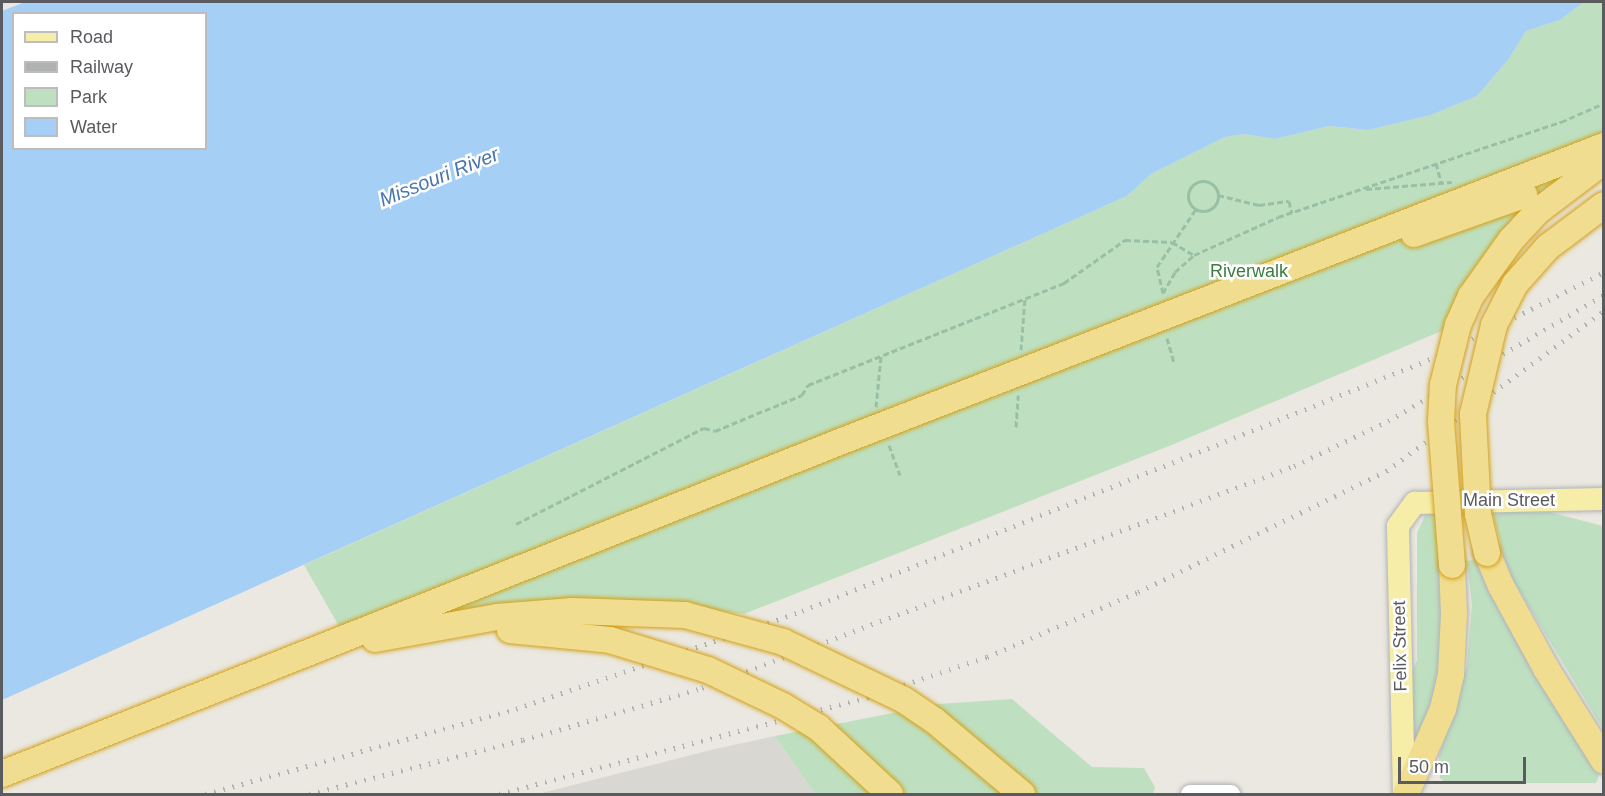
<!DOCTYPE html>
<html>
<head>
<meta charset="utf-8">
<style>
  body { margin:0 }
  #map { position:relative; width:1605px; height:796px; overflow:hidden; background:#eae8e0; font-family:Helvetica,sans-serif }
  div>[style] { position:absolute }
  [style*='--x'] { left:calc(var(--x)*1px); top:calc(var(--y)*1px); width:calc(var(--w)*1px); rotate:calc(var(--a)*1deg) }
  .industrial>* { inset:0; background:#d9d7d2 }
  .green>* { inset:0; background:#bee0c0 }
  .water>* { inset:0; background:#a5cff5 }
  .path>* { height:3px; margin-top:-1.5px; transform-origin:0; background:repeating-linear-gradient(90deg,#99c0a6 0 6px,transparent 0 9px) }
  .path>.ring { margin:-1.5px; padding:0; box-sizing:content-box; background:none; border:3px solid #99c0a6; border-radius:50% }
  .roads { filter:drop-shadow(0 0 2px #b1b2b6) drop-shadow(0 0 2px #b1b2b6) }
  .minor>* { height:18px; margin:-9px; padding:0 9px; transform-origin:9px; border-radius:9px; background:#fff }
  .major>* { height:22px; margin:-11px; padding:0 11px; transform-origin:11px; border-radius:11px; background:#f6eda9 }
  .highway>* { height:26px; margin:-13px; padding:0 13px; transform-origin:13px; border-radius:13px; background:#f1dd90 }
  .rail>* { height:4.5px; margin-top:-2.25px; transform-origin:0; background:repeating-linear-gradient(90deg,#b0b1b1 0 1.5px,transparent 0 9.5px) }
  .bridges { filter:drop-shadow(0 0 2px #d4a016) drop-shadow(0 0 2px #d4a016) }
  .highway-bridge>* { height:26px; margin:-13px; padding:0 13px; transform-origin:13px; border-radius:13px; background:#f1dd90 }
  span { translate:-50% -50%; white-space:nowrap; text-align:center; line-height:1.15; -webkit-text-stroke:5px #fff; paint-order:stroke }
  .park-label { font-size:18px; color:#3b7c41 }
  .street-label { font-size:18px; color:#595b5f }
  .water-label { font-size:20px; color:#4875ad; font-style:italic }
  .frame { position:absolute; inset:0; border:3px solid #595b5f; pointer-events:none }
  .legend { position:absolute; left:12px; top:12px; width:195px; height:138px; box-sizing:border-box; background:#fff; border:2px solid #bdbdbf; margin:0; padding:8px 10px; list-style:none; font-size:18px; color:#595b5f }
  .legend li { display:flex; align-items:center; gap:12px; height:30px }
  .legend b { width:30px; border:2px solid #bdbdbf }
  .scale { position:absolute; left:1398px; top:757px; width:128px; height:27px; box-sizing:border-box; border:3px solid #595b5f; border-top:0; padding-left:8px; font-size:18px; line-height:21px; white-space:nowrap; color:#595b5f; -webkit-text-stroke:4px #fff; paint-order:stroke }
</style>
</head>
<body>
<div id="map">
  <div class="industrial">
    <i style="clip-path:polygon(775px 736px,815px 794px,538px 794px,715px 749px)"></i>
  </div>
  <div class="green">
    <i style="clip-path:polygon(1584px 2px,1603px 2px,1603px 158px,1574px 177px,1451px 327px,1174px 444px,744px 614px,680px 606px,340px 628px,304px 565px,1127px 196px,1151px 174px,1225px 137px,1244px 134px,1275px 139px,1329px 126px,1368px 130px,1431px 115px,1477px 96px,1508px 60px,1526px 31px,1560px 20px)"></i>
    <i style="clip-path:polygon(1491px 507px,1530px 507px,1603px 526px,1603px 729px,1507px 570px)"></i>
    <i style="clip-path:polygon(1439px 508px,1446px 601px,1436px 691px,1408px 779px,1407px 685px,1417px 660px,1417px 533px,1426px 513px)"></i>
    <i style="clip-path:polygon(1481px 559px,1535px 666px,1600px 773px,1596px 783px,1446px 783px,1440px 778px,1439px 756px,1467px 666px,1472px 605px,1467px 561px)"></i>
    <i style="clip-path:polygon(1012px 699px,1092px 767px,1144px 768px,1155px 787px,1153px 794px,815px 794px,775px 736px,939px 704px)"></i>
  </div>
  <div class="water">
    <i style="clip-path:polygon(evenodd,25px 2px,1584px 2px,1560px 20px,1526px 31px,1508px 60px,1477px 96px,1431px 115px,1368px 130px,1329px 126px,1275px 139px,1244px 134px,1225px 137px,1151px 174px,1127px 196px,2px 700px,2px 11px,25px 2px,14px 14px,206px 14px,206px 148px,14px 148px,14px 14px)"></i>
  </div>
  <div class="path">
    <i style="--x:1436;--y:163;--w:20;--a:75"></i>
    <i class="ring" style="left:1188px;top:181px;width:27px;height:27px"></i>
    <i style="--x:1366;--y:189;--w:86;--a:-4.7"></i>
    <i style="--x:1218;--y:195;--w:42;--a:13.7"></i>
    <i style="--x:1259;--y:205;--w:30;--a:-8"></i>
    <i style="--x:1289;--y:201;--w:12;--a:76"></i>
    <i style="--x:1163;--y:293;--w:24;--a:-60"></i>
    <i style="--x:1175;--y:272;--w:25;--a:-42"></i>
    <i style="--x:1163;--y:293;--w:27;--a:-103"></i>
    <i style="--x:1157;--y:267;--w:70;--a:-56.1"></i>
    <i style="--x:1167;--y:338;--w:25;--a:74"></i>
    <i style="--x:1021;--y:350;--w:52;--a:-85.6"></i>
    <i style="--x:876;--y:407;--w:51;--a:-84.4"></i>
    <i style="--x:1016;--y:427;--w:32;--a:-86"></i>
    <i style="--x:889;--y:445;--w:32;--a:70"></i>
    <i style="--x:516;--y:524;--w:211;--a:-27.1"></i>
    <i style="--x:704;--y:428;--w:11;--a:15"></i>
    <i style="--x:715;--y:431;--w:94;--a:-22.5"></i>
    <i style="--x:802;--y:395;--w:12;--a:-59"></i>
    <i style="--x:808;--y:385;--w:276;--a:-21.7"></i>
    <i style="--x:1064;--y:283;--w:75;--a:-35.2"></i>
    <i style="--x:1125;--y:240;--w:47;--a:2.4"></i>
    <i style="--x:1172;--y:242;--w:26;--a:31"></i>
    <i style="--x:1194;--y:255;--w:92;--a:-24.3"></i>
    <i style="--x:1278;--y:217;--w:299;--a:-18.6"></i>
    <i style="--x:1561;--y:122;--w:47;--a:-23.8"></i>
  </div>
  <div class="roads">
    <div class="minor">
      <i style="--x:1190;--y:794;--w:41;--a:0"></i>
    </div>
    <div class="major">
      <i style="--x:1404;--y:794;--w:268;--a:-91.3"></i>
      <i style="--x:1398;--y:526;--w:29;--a:-54"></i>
      <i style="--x:1415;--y:503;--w:189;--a:-1.2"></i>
    </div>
    <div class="highway">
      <i style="--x:1487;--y:553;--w:36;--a:67"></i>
      <i style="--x:1501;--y:586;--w:96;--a:61.3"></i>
      <i style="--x:1547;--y:670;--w:107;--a:57.9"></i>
      <i style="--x:1406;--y:794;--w:93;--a:-66.5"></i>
      <i style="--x:1443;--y:709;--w:35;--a:-77"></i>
      <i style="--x:1451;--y:675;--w:61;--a:-87.2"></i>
      <i style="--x:1454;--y:614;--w:49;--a:-92.3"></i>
    </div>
  </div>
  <div class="rail">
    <i style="--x:205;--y:794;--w:322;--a:-15.3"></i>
    <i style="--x:516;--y:709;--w:302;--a:-18.9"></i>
    <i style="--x:802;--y:611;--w:685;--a:-21.85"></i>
    <i style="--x:1438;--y:356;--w:186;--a:-26.8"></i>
    <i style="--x:309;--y:794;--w:221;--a:-14.2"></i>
    <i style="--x:523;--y:740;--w:186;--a:-16.2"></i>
    <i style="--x:702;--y:688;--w:632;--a:-20.56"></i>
    <i style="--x:1294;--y:466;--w:104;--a:-25.6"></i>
    <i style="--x:1388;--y:421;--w:250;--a:-30.3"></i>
    <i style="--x:499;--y:794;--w:382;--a:-14.7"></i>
    <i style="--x:868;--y:697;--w:126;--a:-18.6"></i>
    <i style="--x:987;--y:657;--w:164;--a:-23.3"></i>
    <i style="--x:1138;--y:592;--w:276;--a:-26"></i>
    <i style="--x:1386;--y:471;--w:270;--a:-36.3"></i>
  </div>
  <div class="bridges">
    <div class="highway-bridge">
      <i style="--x:1414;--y:234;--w:117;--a:-19.5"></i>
      <i style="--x:1487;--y:553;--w:40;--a:-103"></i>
      <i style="--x:1478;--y:514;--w:100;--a:-92.9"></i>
      <i style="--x:1473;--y:414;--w:91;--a:-76.7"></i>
      <i style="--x:1494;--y:325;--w:46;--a:-62.9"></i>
      <i style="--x:1515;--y:284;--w:50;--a:-48.3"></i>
      <i style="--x:1548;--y:247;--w:70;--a:-36.9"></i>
      <i style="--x:1452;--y:565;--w:144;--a:-94.4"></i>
      <i style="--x:1441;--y:421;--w:36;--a:-87"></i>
      <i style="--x:1443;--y:385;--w:62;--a:-76"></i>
      <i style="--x:1458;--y:325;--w:32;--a:-66"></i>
      <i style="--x:1471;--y:296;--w:69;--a:-54.5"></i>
      <i style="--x:1511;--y:240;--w:40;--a:-47"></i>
      <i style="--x:1538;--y:211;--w:83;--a:-37.1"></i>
      <i style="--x:510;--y:630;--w:100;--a:5.7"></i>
      <i style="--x:610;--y:640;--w:102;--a:17"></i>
      <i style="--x:708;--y:670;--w:83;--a:25.6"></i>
      <i style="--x:783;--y:706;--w:42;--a:31.4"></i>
      <i style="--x:819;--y:728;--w:97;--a:42.9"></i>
      <i style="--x:375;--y:639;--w:124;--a:-10.2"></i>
      <i style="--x:497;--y:617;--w:76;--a:-4.5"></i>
      <i style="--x:573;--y:611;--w:112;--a:2"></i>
      <i style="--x:685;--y:615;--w:102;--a:15.4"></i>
      <i style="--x:783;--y:642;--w:134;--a:25.6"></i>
      <i style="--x:904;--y:700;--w:37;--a:34"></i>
      <i style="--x:935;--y:721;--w:114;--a:40"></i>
      <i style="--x:2;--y:774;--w:898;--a:-21.62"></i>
      <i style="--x:837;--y:443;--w:822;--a:-21.17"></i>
    </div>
  </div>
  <div class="park-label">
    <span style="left:1249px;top:271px">Riverwalk</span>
  </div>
  <div class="street-label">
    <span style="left:1509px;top:500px">Main Street</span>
    <span style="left:1400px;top:646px;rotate:-91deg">Felix Street</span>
  </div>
  <div class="water-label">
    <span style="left:439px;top:177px;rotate:-22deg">Missouri River</span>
  </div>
  <div class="frame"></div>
  <ul class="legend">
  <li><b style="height:8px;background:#f6eda9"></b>Road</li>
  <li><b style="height:8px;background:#b0b1b1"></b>Railway</li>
  <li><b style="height:16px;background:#bee0c0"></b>Park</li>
  <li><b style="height:16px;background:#a5cff5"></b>Water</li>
  </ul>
  <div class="scale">50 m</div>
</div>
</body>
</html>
